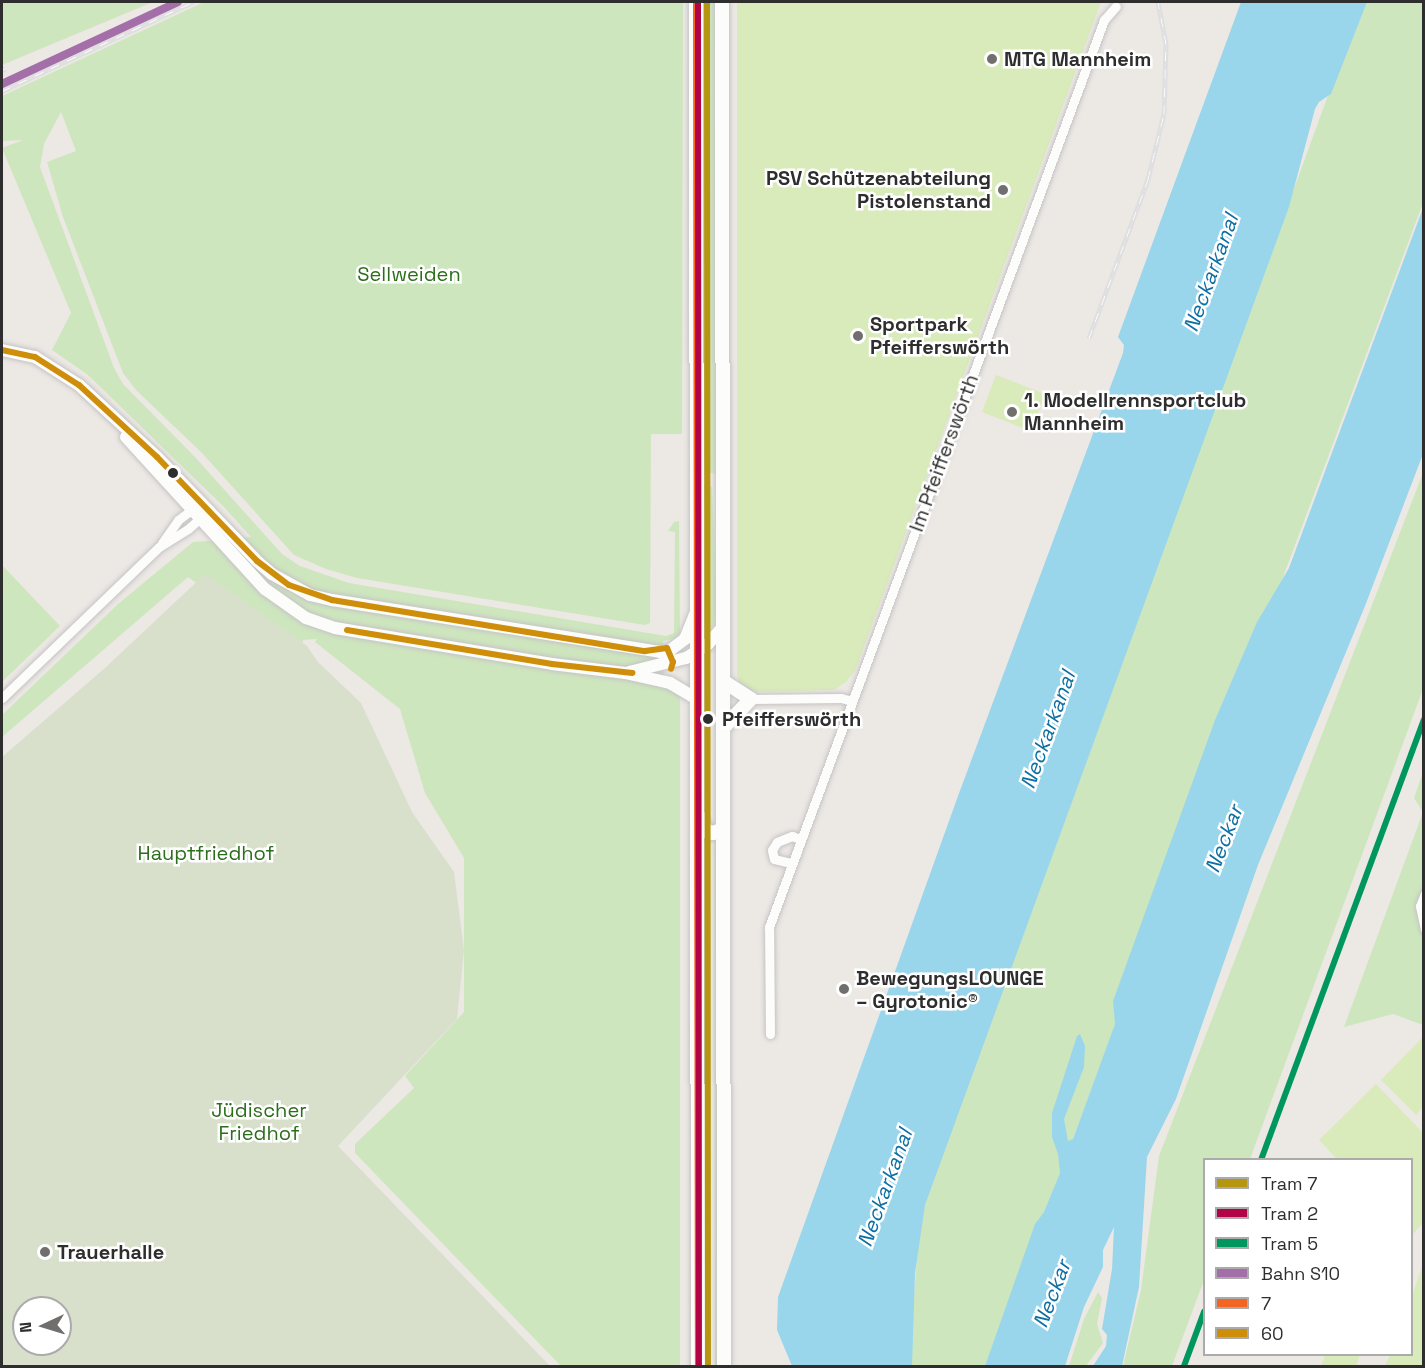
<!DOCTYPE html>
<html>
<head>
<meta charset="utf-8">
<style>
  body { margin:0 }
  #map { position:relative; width:1425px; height:1368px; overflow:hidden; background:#ece8e4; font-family:"Space Grotesk",sans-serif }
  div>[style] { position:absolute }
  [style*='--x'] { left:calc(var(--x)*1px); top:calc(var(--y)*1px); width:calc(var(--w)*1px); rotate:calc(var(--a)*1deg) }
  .green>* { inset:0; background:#cee6be }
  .cemetery>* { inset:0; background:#d8e0cc }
  .pitch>* { inset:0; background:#d9eabb }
  .water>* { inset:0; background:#99d6ec }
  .roads { filter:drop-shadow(0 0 2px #c5c4c5) drop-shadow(0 0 2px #c5c4c5) }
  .pedestrian>* { height:7px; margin:-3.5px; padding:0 3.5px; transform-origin:3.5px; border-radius:3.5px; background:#fcfcfb }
  .minor>* { height:9px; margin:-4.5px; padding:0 4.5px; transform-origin:4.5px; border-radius:4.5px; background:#fcfcfb }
  .tertiary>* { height:12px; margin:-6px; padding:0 6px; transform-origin:6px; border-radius:6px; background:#fcfcfb }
  .secondary>* { height:14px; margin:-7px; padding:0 7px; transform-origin:7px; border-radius:7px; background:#fcfcfb }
  .rail>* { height:5px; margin-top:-2.5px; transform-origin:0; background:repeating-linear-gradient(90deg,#fff 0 9px,#dfdfe1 0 18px); box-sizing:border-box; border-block:2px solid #dfdfe1 }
  .bus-1>* { height:6px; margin:-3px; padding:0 3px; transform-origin:3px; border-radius:3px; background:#f26522 }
  .bus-2>* { height:6px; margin:-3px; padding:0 3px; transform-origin:3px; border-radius:3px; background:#cf8e09 }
  .rail-1>* { height:8px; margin:-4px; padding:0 4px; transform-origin:4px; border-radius:4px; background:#a46fa9 }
  .tram-1>* { height:6px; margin:-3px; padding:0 3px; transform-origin:3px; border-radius:3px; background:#b69510 }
  .tram-2>* { height:6px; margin:-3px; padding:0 3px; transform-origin:3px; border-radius:3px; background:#b10346 }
  .tram-3>* { height:6px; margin:-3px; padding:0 3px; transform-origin:3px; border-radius:3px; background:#00975f }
  .dots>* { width:16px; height:16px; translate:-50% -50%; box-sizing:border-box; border:3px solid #fff; border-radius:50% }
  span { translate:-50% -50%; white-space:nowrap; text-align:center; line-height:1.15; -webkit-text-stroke:5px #fff; paint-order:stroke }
  .poi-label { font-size:20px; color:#2e2e2e; font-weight:700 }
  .left { translate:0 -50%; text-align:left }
  .right { translate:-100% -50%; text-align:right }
  .park-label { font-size:20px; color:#2c6e1b }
  .street-label { font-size:20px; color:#2e2e2e }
  .stop-label { font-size:20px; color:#2e2e2e; font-weight:700 }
  .water-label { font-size:21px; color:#0d6fa3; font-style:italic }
  .frame { position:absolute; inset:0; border:3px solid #2e2e2e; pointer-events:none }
  .legend { position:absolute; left:1203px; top:1158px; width:210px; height:198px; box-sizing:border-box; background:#fff; border:2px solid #ababab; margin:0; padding:8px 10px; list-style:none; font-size:18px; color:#2e2e2e }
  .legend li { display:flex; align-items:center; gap:12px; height:30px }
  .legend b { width:30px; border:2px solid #ababab }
  .north { position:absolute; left:12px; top:1296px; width:60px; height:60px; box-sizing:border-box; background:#fff; border:2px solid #ababab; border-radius:50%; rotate:266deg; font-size:16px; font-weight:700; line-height:24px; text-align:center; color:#2e2e2e }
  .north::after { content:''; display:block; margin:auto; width:21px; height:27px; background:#706f6e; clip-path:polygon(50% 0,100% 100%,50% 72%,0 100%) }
</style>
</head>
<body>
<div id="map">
  <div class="green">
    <i style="clip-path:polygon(2px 2px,153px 2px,2px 65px)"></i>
    <i style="clip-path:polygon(204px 2px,683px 2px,682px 434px,651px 434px,650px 623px,645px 625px,357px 578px,326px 569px,294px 555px,202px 453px,136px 390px,123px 373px,63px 217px,47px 162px,76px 151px,61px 112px,44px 144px,40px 167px,114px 368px,123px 384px,195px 457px,282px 554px,300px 566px,349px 583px,666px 636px,674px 633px,675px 532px,668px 531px,674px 522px,679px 521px,680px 633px,676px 638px,663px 641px,664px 688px,680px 693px,680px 1366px,561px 1366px,355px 1153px,355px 1144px,414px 1088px,405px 1076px,464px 1012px,464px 858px,425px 793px,400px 709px,315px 642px,317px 639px,303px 640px,299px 656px,188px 577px,2px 737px,2px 715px,118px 604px,193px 542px,225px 540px,205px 518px,229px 539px,251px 537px,224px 507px,88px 375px,52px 350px,71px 313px,2px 148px,23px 140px,2px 141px,2px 96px)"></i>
    <i style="clip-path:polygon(701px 2px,717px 2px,717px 474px,701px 471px)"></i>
    <i style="clip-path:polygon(1362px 2px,1423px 2px,1423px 203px,988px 1366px,911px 1366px,911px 1332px,921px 1212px)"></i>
    <i style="clip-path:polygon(1423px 473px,1423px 689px,1250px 1159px,1204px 1160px,1204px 1280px,1172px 1366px,1123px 1366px,1141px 1290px,1159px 1156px)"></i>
    <i style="clip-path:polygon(705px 484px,712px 487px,717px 606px,715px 623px,703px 641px,702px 487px)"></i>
    <i style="clip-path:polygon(2px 565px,60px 626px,2px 682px)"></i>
    <i style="clip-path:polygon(1423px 772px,1423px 1025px,1393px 1014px,1344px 1027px,1423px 812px,1414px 798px)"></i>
    <i style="clip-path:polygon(702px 836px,707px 838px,706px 1366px,703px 1366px)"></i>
    <i style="clip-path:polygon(718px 838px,719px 1366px,715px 1366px,714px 839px)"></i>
    <i style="clip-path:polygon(1098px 1292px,1102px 1298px,1097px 1324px,1103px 1343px,1086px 1366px,1069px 1366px,1084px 1319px)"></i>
  </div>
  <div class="cemetery">
    <i style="clip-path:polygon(evenodd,205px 574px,307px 646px,318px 662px,361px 703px,412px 812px,454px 872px,464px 950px,457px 1019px,338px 1146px,550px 1366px,2px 1366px,2px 757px,105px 668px,205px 574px,24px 1308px,60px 1308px,60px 1344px,24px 1344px,24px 1308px)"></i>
  </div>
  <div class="pitch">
    <i style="clip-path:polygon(737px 2px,1101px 2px,855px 671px,846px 682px,834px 690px,752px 692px,739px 683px,737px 675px)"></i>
    <i style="clip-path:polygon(996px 375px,1045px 394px,1031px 431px,982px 412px)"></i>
    <i style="clip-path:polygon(1423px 1037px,1423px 1107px,1416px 1115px,1381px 1080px)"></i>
    <i style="clip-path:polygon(1376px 1084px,1423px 1133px,1423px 1223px,1412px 1235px,1412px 1160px,1337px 1159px,1319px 1140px)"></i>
    <i style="clip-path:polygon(1423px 1264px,1423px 1366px,1385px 1366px,1390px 1355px,1412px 1354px,1412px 1296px)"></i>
    <i style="clip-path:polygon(1325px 1355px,1358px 1354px,1360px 1355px,1356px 1366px,1321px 1366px)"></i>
  </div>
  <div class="water">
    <i style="clip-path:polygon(1241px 2px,1367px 2px,1331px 94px,1319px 102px,1315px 109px,1289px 207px,925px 1205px,915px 1274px,912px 1366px,792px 1366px,777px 1330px,778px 1297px,958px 796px,1123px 353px,1124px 345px,1118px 337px)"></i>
    <i style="clip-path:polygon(1423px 208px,1423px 454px,1365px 606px,1258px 865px,1176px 1099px,1147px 1157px,1139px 1287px,1122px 1366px,1093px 1366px,1106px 1346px,1107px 1335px,1102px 1329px,1112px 1269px,1114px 1227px,1103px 1250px,1103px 1267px,1084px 1307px,1065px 1366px,985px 1366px,1035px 1224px,1044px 1212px,1060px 1173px,1058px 1154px,1052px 1137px,1052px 1113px,1077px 1036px,1080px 1034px,1085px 1046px,1084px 1067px,1064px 1119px,1068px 1141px,1073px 1139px,1115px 1024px,1113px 1001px,1215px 720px,1257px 622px,1289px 568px)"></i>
  </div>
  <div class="roads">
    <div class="pedestrian">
      <i style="--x:1424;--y:893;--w:14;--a:111"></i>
      <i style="--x:1419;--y:906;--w:24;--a:78"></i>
    </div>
    <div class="minor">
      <i style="--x:162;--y:543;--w:28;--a:-55"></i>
      <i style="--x:178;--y:520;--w:21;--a:-37"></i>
      <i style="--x:2;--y:698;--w:218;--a:-43.9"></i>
      <i style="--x:159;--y:547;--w:34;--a:-32"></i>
      <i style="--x:188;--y:529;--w:15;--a:-42"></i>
      <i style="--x:199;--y:519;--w:6;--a:-72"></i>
      <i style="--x:751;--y:699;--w:90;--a:-0.6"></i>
      <i style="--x:841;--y:698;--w:11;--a:15"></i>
      <i style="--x:791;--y:863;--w:17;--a:-167"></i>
      <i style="--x:774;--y:859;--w:9;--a:-103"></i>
      <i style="--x:772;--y:850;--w:9;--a:-58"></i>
      <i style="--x:777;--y:842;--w:16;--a:-22"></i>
      <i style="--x:792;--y:836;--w:9;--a:21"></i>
      <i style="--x:770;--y:1034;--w:107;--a:-90.5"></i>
      <i style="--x:769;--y:927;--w:967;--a:-69.73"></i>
      <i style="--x:1104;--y:20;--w:18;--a:-49"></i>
    </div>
    <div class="tertiary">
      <i style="--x:2;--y:350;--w:34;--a:12"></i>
      <i style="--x:35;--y:357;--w:52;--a:32.5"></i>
      <i style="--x:79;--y:385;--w:106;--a:42.7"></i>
      <i style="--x:157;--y:457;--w:144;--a:46.1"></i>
      <i style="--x:257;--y:561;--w:20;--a:41"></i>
      <i style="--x:272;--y:574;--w:43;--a:28.9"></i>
      <i style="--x:310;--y:595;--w:23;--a:13"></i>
      <i style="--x:332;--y:600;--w:332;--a:9"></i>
      <i style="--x:660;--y:652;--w:9;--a:-6"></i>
      <i style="--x:669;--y:651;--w:20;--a:-37"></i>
      <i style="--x:685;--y:639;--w:27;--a:-68"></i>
      <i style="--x:126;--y:437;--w:206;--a:47.6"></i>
      <i style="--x:265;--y:589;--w:50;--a:35.3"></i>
      <i style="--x:306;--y:618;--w:31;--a:19"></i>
      <i style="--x:335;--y:628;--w:220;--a:9.4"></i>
      <i style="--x:552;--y:664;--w:74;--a:7"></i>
      <i style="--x:625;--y:673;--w:46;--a:12.5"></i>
      <i style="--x:670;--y:683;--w:31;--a:31"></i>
      <i style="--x:629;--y:672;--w:59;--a:-13.8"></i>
      <i style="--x:686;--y:658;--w:26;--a:-32"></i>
      <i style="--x:708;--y:644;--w:23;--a:-49"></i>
    </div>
    <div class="secondary">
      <i style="--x:696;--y:2;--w:1364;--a:89.92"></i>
      <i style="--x:722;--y:2;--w:1364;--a:89.92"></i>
      <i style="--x:723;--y:681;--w:33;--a:33"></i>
      <i style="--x:751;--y:699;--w:40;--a:134"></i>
      <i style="--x:698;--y:815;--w:18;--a:63"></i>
      <i style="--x:706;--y:831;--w:7;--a:16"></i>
      <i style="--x:713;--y:833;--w:11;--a:-22"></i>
    </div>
  </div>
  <div class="rail">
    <i style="--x:2;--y:70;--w:4;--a:-27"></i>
    <i style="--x:2;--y:91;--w:211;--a:-25"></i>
    <i style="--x:1089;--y:338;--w:170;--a:-69.6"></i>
    <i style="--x:1148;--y:179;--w:67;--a:-76.2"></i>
    <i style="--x:1164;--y:114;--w:70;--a:-88.4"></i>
    <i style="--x:1166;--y:44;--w:43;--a:-100.8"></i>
  </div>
  <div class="bus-1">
    <i style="--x:696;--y:2;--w:1364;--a:89.92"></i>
  </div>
  <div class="bus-2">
    <i style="--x:2;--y:350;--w:34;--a:12"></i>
    <i style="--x:35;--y:357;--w:52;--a:32.5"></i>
    <i style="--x:79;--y:385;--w:106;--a:42.7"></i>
    <i style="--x:157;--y:457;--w:144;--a:46.1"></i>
    <i style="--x:257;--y:561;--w:40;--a:37"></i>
    <i style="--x:289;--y:585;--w:46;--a:19.2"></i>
    <i style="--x:332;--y:600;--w:317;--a:9.3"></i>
    <i style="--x:645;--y:651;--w:22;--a:-8"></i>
    <i style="--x:667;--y:648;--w:15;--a:67"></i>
    <i style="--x:673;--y:662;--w:7;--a:106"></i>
    <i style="--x:347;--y:630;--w:208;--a:9.4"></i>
    <i style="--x:552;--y:664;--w:81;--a:6.4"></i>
  </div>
  <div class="rail-1">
    <i style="--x:2;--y:84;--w:194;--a:-25"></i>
  </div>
  <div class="tram-1">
    <i style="--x:707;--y:2;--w:1364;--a:89.96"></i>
  </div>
  <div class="tram-2">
    <i style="--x:698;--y:2;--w:1364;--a:89.96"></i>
  </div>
  <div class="tram-3">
    <i style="--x:1261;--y:1160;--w:469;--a:-69.7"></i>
    <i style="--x:1184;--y:1366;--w:58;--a:-69.7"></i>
  </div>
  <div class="dots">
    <i style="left:992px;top:59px;background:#706f6e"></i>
    <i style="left:1003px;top:190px;background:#706f6e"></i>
    <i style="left:858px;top:336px;background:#706f6e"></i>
    <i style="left:1012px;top:412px;background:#706f6e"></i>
    <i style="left:173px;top:473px;background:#2e2e2e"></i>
    <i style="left:708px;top:719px;background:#2e2e2e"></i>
    <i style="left:844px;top:989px;background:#706f6e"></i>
    <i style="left:45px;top:1252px;background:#706f6e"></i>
  </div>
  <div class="poi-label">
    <span class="left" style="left:1004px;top:59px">MTG Mannheim</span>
    <span class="right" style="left:991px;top:190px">PSV Schützenabteilung<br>Pistolenstand</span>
    <span class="left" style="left:870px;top:336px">Sportpark<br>Pfeifferswörth</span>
    <span class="left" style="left:1024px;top:412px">1. Modellrennsportclub<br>Mannheim</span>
    <span class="left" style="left:856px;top:990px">BewegungsLOUNGE<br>– Gyrotonic®</span>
    <span class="left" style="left:57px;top:1252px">Trauerhalle</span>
  </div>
  <div class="park-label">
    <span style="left:409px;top:274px">Sellweiden</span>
    <span style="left:206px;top:853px">Hauptfriedhof</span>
    <span style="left:259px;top:1122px">Jüdischer<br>Friedhof</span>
  </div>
  <div class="street-label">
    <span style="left:944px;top:453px;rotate:-70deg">Im Pfeifferswörth</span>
  </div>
  <div class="stop-label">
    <span class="left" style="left:722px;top:719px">Pfeifferswörth</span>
  </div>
  <div class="water-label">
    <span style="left:1211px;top:273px;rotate:-70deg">Neckarkanal</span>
    <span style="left:1048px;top:730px;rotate:-70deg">Neckarkanal</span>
    <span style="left:1224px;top:839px;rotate:-69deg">Neckar</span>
    <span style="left:885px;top:1188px;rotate:-70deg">Neckarkanal</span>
    <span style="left:1052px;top:1294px;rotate:-69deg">Neckar</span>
  </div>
  <div class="frame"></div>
  <ul class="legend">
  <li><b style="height:8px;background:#b69510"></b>Tram 7</li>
  <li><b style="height:8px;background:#b10346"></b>Tram 2</li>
  <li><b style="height:8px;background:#00975f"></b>Tram 5</li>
  <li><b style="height:8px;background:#a46fa9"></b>Bahn S10</li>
  <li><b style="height:8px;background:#f26522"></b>7</li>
  <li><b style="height:8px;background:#cf8e09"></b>60</li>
  </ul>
  <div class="north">N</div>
</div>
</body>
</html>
